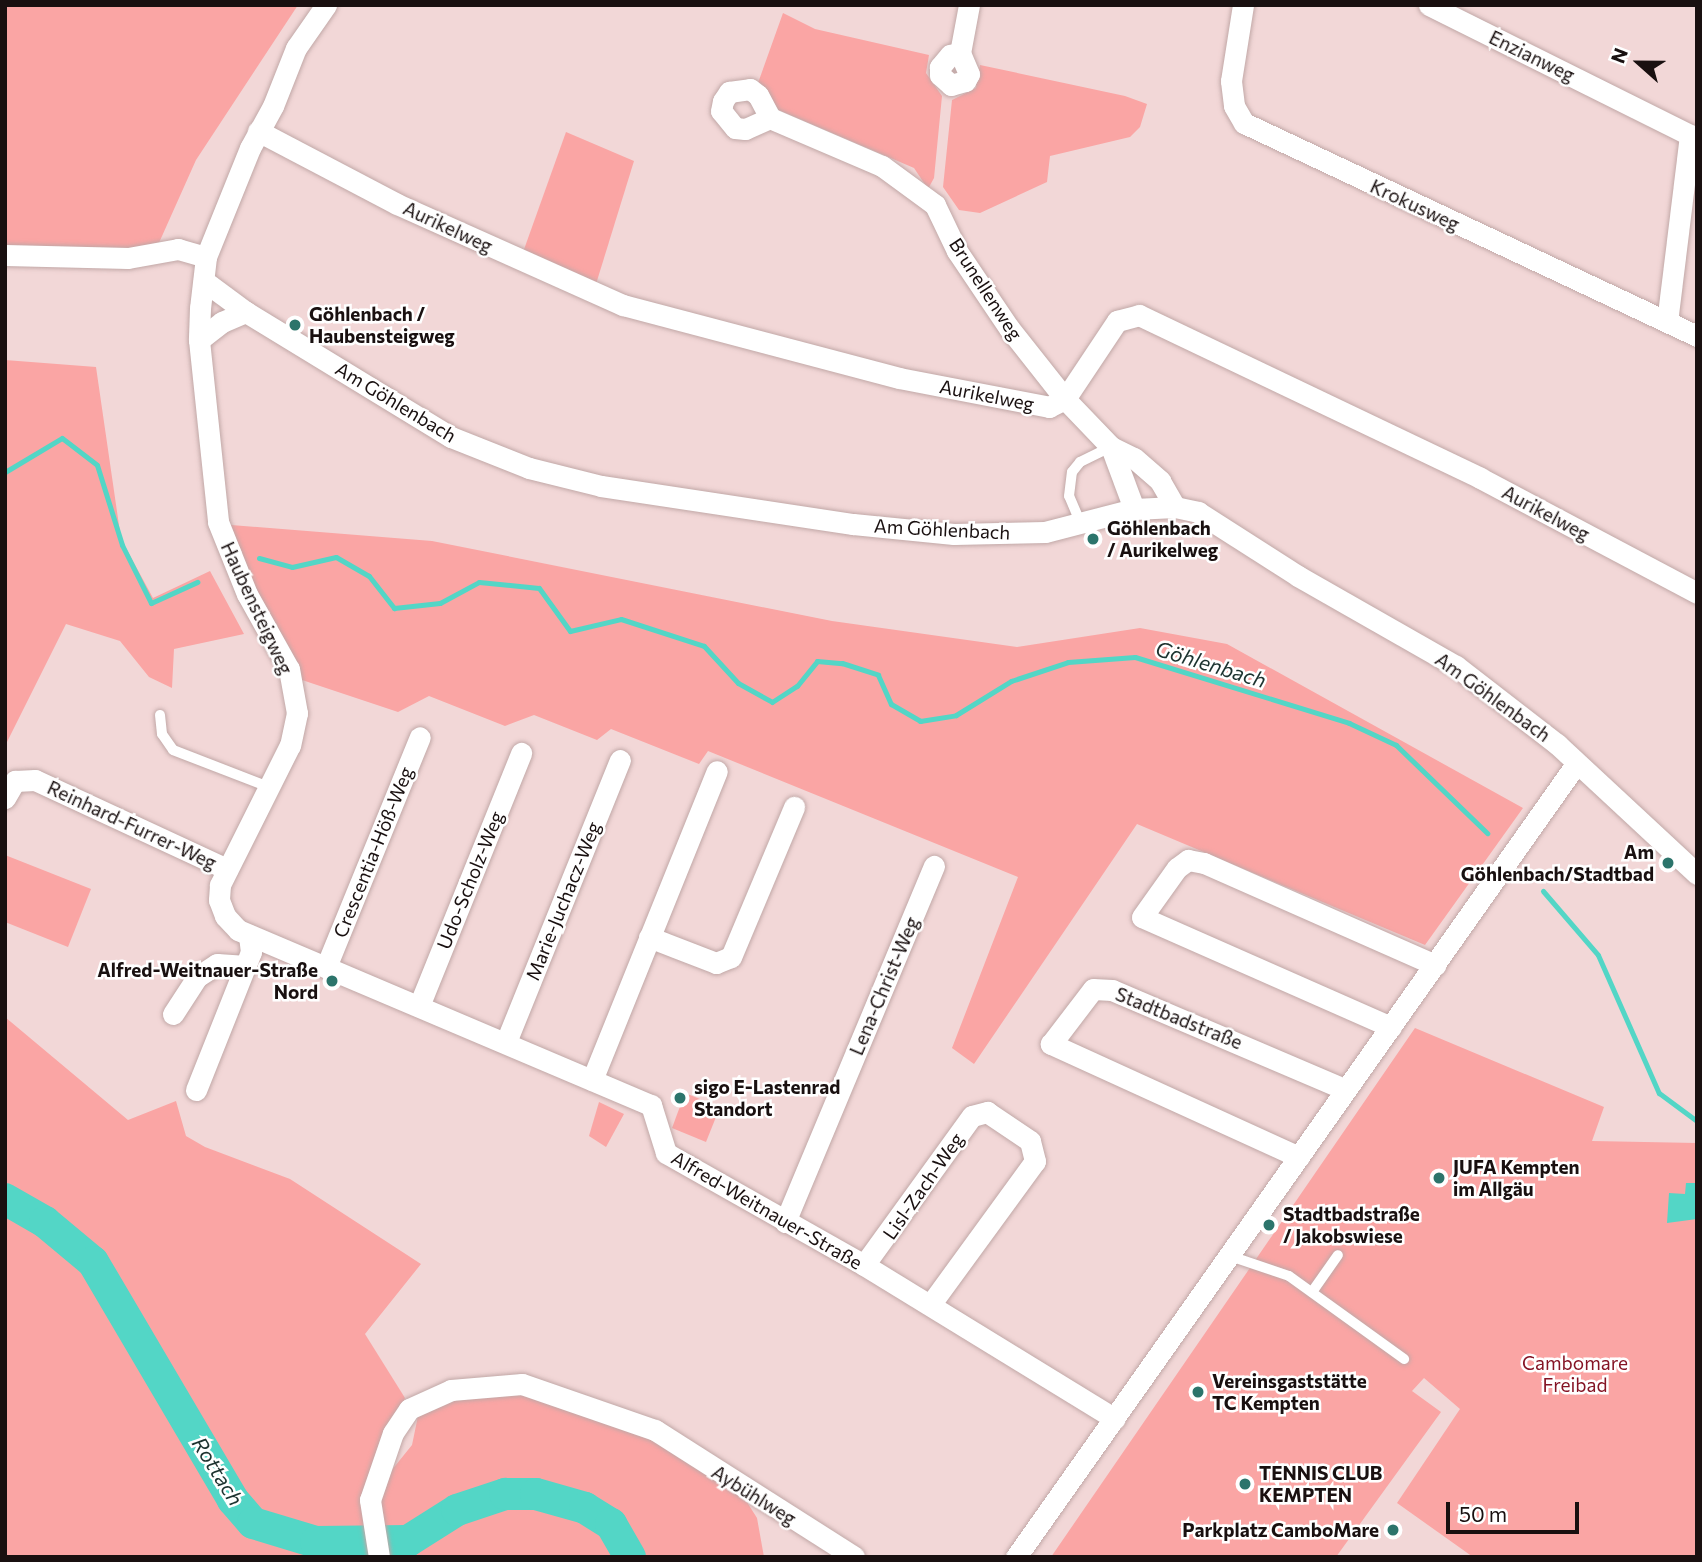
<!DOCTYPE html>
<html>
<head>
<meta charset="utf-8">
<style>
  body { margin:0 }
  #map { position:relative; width:1702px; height:1562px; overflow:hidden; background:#f2d7d7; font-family:Commissioner,sans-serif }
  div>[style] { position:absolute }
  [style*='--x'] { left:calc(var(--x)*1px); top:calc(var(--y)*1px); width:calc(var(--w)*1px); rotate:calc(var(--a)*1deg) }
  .green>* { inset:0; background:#faa5a4 }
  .water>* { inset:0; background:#53d6c6 }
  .stream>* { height:5px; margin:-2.5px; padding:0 2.5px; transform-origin:2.5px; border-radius:2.5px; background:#53d6c6 }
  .river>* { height:32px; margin:-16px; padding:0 16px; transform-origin:16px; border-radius:16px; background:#53d6c6 }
  .roads { filter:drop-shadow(0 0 2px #c1a8a7) drop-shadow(0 0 2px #c1a8a7) }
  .lane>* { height:10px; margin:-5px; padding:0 5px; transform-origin:5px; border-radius:5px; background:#fff }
  .street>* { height:21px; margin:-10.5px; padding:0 10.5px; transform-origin:10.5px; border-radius:10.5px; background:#fff }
  .dots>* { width:19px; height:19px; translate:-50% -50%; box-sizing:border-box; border:4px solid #fff; border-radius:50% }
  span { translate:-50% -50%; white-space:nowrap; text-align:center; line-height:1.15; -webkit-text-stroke:5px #fff; paint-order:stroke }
  .street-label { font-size:19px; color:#191010 }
  .poi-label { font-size:19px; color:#191010; font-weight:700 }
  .left { translate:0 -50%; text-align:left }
  .right { translate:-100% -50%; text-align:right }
  .park-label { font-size:19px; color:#851425 }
  .water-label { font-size:21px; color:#1c322f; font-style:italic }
  .frame { position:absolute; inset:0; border:7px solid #191010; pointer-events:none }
  .north { position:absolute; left:1604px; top:28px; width:70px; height:70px; -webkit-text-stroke:5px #fff; paint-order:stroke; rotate:291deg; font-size:19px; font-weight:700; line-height:28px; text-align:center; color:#191010 }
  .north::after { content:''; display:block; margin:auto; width:24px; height:32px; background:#191010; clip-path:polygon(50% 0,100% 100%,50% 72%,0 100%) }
  .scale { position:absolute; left:1446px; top:1502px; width:133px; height:32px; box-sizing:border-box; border:4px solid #191010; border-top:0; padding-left:9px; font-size:21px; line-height:24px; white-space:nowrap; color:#191010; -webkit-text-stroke:5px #fff; paint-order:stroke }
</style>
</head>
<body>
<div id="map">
  <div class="green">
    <i style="clip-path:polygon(5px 5px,298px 5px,196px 160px,154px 254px,5px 247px)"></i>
    <i style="clip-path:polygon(783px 13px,815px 29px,929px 55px,926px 73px,942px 96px,934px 178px,928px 189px,914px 168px,774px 108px,758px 83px)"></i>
    <i style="clip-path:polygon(980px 65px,1125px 96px,1147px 104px,1140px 127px,1130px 137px,1050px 156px,1047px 182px,980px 213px,959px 210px,943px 187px,952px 100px,976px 88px)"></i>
    <i style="clip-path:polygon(566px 132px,634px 161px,596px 284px,522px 255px)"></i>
    <i style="clip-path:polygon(5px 360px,96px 367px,121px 539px,153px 598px,210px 571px,244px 634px,174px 649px,172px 688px,149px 677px,120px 641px,66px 624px,5px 746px)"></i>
    <i style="clip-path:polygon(231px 525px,432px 541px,832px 621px,1017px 647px,1140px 628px,1227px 644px,1523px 808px,1425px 945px,1137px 824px,974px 1064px,952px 1048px,1018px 877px,708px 751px,699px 764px,611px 729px,597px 740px,534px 715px,505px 726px,429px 696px,398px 712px,296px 678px,258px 605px)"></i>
    <i style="clip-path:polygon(5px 855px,91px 889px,68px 947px,5px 922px)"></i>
    <i style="clip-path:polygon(5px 1017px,128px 1120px,176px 1101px,186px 1136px,205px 1147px,290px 1179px,421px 1264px,365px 1334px,405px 1398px,355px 1531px,366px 1502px,412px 1445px,418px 1416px,451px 1396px,529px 1395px,647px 1437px,745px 1499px,757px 1518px,764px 1557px,5px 1557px)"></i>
    <i style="clip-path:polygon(1415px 1028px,1604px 1107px,1592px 1141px,1697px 1143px,1697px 1557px,1473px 1557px,1397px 1503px,1460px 1409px,1424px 1378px,1412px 1391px,1441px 1412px,1336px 1557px,1051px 1557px)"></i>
    <i style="clip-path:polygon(685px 1093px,720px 1107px,706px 1142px,672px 1128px)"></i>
    <i style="clip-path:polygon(599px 1102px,624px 1114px,606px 1147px,589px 1136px)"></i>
  </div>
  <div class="water">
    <i style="clip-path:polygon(1686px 1183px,1697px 1183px,1697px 1219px,1667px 1223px,1669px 1193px,1685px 1194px)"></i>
  </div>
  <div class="stream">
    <i style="--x:5;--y:472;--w:66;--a:-30.8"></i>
    <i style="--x:62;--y:438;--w:44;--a:37.6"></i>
    <i style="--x:97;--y:465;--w:84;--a:72.6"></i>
    <i style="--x:122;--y:545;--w:65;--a:63.4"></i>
    <i style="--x:151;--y:603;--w:51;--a:-24.5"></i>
    <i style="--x:259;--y:558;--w:34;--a:15"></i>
    <i style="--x:292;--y:567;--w:45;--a:-12.8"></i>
    <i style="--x:336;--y:557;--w:38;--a:30"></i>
    <i style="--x:369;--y:576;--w:41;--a:52"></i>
    <i style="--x:394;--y:608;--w:46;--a:-6.2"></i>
    <i style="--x:440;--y:603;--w:44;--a:-28.3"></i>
    <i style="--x:479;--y:582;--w:60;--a:5.7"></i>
    <i style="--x:539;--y:588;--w:53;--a:54.2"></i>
    <i style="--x:570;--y:631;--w:52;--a:-13.2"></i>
    <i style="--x:621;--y:619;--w:87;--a:18"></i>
    <i style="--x:704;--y:646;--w:50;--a:47.4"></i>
    <i style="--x:738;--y:683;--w:39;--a:29"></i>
    <i style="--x:772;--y:702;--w:30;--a:-33"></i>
    <i style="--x:797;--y:686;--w:32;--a:-51"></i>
    <i style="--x:817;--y:661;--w:25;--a:5"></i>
    <i style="--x:842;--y:663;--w:38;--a:18"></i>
    <i style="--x:878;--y:675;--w:32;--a:66"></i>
    <i style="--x:891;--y:704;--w:34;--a:30"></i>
    <i style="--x:920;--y:721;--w:36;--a:-9"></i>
    <i style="--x:956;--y:715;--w:65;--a:-31.7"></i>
    <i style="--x:1011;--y:681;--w:60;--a:-18.4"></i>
    <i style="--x:1068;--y:662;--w:67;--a:-4.3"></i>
    <i style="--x:1135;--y:657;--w:224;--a:17.1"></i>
    <i style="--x:1349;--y:723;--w:52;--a:25.1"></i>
    <i style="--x:1396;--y:745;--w:127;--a:44"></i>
    <i style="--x:1543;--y:891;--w:84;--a:49.3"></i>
    <i style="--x:1598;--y:955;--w:151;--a:66.2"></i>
    <i style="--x:1659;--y:1093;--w:47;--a:36.4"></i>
  </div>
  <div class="river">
    <i style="--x:5;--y:1199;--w:46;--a:29.9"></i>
    <i style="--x:45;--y:1222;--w:62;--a:39.8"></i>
    <i style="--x:93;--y:1262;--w:276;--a:59.5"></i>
    <i style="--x:233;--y:1500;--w:30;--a:49"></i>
    <i style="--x:253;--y:1523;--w:66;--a:16.8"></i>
    <i style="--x:316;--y:1542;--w:92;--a:-0.6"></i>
    <i style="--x:408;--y:1541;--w:58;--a:-32.3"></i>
    <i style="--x:457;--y:1510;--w:51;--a:-18.4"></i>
    <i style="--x:505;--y:1494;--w:31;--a:0"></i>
    <i style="--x:536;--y:1494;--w:51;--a:15.9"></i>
    <i style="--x:585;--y:1508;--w:31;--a:32"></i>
    <i style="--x:611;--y:1524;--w:38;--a:60"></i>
  </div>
  <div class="roads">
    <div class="lane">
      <i style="--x:1081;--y:524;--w:30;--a:-113"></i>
      <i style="--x:1069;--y:496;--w:24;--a:-83"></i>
      <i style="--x:1072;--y:472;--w:13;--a:-51"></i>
      <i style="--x:1080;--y:462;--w:34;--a:-26"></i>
      <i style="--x:160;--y:715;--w:19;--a:84"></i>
      <i style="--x:162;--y:734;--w:19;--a:55"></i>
      <i style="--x:173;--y:750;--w:103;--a:21.1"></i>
      <i style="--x:1230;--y:1256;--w:62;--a:18.7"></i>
      <i style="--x:1289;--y:1276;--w:142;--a:35.8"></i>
      <i style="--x:1312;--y:1292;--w:45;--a:-54.9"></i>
    </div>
    <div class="street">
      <i style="--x:326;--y:5;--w:52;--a:124.9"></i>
      <i style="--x:296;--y:48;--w:62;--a:111.6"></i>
      <i style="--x:273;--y:106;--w:48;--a:118.7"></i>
      <i style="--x:250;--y:148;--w:118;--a:112"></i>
      <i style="--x:206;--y:257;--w:51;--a:96.7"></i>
      <i style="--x:200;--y:308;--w:32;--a:92"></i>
      <i style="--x:199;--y:340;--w:183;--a:84"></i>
      <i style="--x:218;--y:522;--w:78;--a:68.1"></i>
      <i style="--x:247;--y:594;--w:86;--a:60.8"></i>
      <i style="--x:289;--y:669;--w:45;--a:79.7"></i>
      <i style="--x:297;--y:713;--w:33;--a:102"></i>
      <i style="--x:290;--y:745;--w:157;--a:116.6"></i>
      <i style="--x:220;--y:885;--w:15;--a:94"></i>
      <i style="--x:219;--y:900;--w:17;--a:69"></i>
      <i style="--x:225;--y:916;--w:19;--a:47"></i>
      <i style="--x:238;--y:930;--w:449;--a:23"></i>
      <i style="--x:651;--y:1105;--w:50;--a:72.6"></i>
      <i style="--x:666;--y:1153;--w:227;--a:29.5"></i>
      <i style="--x:864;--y:1265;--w:294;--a:31.5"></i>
      <i style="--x:1243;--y:5;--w:77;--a:99"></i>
      <i style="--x:1231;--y:81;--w:25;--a:83"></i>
      <i style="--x:1234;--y:106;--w:20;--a:60"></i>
      <i style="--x:1244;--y:123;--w:501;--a:25.18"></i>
      <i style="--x:1429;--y:5;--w:292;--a:26.5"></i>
      <i style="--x:1690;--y:135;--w:188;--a:97"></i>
      <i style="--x:960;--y:53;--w:10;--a:169"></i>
      <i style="--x:950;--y:55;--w:16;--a:130"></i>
      <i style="--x:940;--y:67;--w:8;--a:90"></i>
      <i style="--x:940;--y:75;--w:15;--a:42"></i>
      <i style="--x:951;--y:85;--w:15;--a:-16"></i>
      <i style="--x:965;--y:81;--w:8;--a:-60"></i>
      <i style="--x:969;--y:74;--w:23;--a:-113"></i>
      <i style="--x:960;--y:53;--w:49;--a:-79.4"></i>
      <i style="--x:770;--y:118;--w:27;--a:156"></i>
      <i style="--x:745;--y:129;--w:10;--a:-174"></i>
      <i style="--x:735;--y:128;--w:22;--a:-129"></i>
      <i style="--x:721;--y:111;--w:10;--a:-79"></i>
      <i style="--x:723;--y:101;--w:11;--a:-56"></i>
      <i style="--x:729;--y:92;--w:21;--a:-8"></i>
      <i style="--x:750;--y:89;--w:10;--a:37"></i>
      <i style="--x:758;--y:95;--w:26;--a:62"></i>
      <i style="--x:770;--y:118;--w:122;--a:23.2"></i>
      <i style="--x:882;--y:166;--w:66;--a:36.3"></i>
      <i style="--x:935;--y:205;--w:51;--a:64.4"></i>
      <i style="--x:957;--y:251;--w:93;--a:56"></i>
      <i style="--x:1009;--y:328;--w:90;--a:51.7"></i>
      <i style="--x:1065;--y:399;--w:66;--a:46.2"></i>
      <i style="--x:1111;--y:447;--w:25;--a:26"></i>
      <i style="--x:1134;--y:458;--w:35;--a:41"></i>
      <i style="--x:1160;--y:481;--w:30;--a:60"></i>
      <i style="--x:258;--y:131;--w:157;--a:27.7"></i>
      <i style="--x:397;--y:204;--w:248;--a:24.1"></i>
      <i style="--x:623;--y:305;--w:285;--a:14.8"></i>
      <i style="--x:899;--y:378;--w:153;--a:10.9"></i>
      <i style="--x:1049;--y:407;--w:18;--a:-27"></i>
      <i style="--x:1065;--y:399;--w:94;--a:-56.3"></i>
      <i style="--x:1117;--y:321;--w:23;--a:-15"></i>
      <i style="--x:1139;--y:315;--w:378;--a:25.5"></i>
      <i style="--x:1480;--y:478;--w:246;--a:27.9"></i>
      <i style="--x:5;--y:255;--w:123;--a:1.4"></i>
      <i style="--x:128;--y:258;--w:51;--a:-10.2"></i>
      <i style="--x:178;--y:249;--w:29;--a:16"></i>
      <i style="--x:204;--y:281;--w:52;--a:36.4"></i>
      <i style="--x:246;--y:312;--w:240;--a:31.4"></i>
      <i style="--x:451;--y:437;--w:84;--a:21.7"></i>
      <i style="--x:529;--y:468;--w:74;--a:14"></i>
      <i style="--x:601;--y:486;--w:255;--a:8.6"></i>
      <i style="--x:853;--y:524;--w:101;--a:5.7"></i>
      <i style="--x:954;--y:534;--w:91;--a:-1.3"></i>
      <i style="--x:1045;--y:532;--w:92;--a:-14.5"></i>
      <i style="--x:1134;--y:509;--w:41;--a:-2.8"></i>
      <i style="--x:1175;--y:507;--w:24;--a:12"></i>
      <i style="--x:1198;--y:512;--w:119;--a:32.6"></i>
      <i style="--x:1298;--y:576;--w:182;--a:29.7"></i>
      <i style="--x:1456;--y:666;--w:128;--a:37.7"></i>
      <i style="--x:1557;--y:744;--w:191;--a:42.9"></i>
      <i style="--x:199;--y:340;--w:29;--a:-38"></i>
      <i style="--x:222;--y:322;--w:26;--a:-23"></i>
      <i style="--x:1111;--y:447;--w:66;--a:69.6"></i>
      <i style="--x:5;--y:798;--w:20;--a:-60"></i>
      <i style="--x:15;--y:781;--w:20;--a:-3"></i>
      <i style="--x:35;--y:780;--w:212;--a:24.9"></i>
      <i style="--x:649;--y:937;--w:72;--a:21.2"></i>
      <i style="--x:716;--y:963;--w:16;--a:-22"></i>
      <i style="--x:731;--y:957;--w:163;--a:-67.2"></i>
      <i style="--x:326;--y:967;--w:248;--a:-67.8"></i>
      <i style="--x:419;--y:1006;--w:273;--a:-68"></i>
      <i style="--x:173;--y:1014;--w:44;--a:-57"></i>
      <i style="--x:197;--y:977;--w:24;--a:-33"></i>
      <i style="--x:217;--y:964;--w:29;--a:4"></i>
      <i style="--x:1391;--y:1027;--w:272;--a:-156.2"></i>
      <i style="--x:1142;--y:917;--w:60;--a:-54.5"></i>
      <i style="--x:1177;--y:868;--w:14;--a:-36"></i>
      <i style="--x:1188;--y:860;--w:16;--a:11"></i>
      <i style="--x:1204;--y:863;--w:253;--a:23.8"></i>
      <i style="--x:506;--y:1042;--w:304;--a:-68"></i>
      <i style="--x:592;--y:1080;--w:333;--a:-68"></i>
      <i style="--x:196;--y:1090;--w:149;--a:-68.3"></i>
      <i style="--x:251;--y:952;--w:17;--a:-97"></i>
      <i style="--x:1299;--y:1157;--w:273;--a:-155.5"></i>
      <i style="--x:1051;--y:1044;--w:69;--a:-52.6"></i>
      <i style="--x:1093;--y:989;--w:19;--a:3"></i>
      <i style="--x:1112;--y:990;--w:254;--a:23.1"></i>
      <i style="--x:785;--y:1222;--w:386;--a:-67.3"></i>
      <i style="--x:864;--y:1265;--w:184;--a:-54.1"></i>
      <i style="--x:972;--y:1116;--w:16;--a:-15"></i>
      <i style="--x:987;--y:1112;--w:52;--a:34"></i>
      <i style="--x:1030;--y:1141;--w:21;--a:76"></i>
      <i style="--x:1035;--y:1161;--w:178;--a:126.1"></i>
      <i style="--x:379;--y:1557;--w:58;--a:-99"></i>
      <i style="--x:370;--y:1500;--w:71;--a:-71.1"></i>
      <i style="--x:393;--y:1433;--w:29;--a:-56"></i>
      <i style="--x:409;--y:1409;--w:46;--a:-24.3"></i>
      <i style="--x:451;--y:1390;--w:71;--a:-4.8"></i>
      <i style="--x:522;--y:1384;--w:141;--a:19.1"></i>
      <i style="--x:655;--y:1430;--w:236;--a:32.5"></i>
      <i style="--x:1016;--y:1557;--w:971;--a:-54.77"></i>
    </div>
  </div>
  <div class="dots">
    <i style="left:295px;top:325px;background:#2c746b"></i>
    <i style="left:1093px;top:539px;background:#2c746b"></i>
    <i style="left:1668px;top:863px;background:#2c746b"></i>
    <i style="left:332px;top:981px;background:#2c746b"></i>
    <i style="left:680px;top:1098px;background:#2c746b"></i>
    <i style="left:1439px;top:1178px;background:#2c746b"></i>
    <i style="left:1269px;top:1225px;background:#2c746b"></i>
    <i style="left:1198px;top:1392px;background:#2c746b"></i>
    <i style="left:1245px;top:1484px;background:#2c746b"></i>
    <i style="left:1393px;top:1530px;background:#2c746b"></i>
  </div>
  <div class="street-label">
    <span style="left:1532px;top:56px;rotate:26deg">Enzianweg</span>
    <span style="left:1415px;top:205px;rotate:25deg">Krokusweg</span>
    <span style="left:448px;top:227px;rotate:25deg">Aurikelweg</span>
    <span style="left:986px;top:289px;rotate:57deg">Brunellenweg</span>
    <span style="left:987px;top:395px;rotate:11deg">Aurikelweg</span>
    <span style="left:396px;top:402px;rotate:31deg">Am Göhlenbach</span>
    <span style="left:1546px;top:513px;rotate:28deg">Aurikelweg</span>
    <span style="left:942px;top:529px;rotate:3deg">Am Göhlenbach</span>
    <span style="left:257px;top:608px;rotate:65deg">Haubensteigweg</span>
    <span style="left:1493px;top:697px;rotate:36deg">Am Göhlenbach</span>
    <span style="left:132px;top:825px;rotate:25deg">Reinhard-Furrer-Weg</span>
    <span style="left:373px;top:852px;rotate:-68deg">Crescentia-Höß-Weg</span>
    <span style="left:470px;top:880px;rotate:-68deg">Udo-Scholz-Weg</span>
    <span style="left:563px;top:901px;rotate:-68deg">Marie-Juchacz-Weg</span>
    <span style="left:884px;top:986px;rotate:-67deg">Lena-Christ-Weg</span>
    <span style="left:1179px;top:1018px;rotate:22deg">Stadtbadstraße</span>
    <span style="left:923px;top:1186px;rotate:-55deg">Lisl-Zach-Weg</span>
    <span style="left:767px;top:1210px;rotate:30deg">Alfred-Weitnauer-Straße</span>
    <span style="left:754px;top:1495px;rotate:32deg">Aybühlweg</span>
  </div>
  <div class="poi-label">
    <span class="left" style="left:309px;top:325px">Göhlenbach /<br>Haubensteigweg</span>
    <span class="left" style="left:1107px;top:539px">Göhlenbach<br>/ Aurikelweg</span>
    <span class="right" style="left:1654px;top:863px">Am<br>Göhlenbach/Stadtbad</span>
    <span class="right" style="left:318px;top:981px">Alfred-Weitnauer-Straße<br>Nord</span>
    <span class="left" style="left:694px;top:1098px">sigo E-Lastenrad<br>Standort</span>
    <span class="left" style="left:1453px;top:1178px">JUFA Kempten<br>im Allgäu</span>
    <span class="left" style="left:1283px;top:1225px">Stadtbadstraße<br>/ Jakobswiese</span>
    <span class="left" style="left:1212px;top:1392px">Vereinsgaststätte<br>TC Kempten</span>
    <span class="left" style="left:1259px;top:1484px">TENNIS CLUB<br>KEMPTEN</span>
    <span class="right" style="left:1379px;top:1530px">Parkplatz CamboMare</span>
  </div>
  <div class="park-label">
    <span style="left:1575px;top:1374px">Cambomare<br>Freibad</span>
  </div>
  <div class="water-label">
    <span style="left:1211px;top:664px;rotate:17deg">Göhlenbach</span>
    <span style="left:218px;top:1471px;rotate:58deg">Rottach</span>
  </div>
  <div class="frame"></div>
  <div class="north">N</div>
  <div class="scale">50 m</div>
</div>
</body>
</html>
